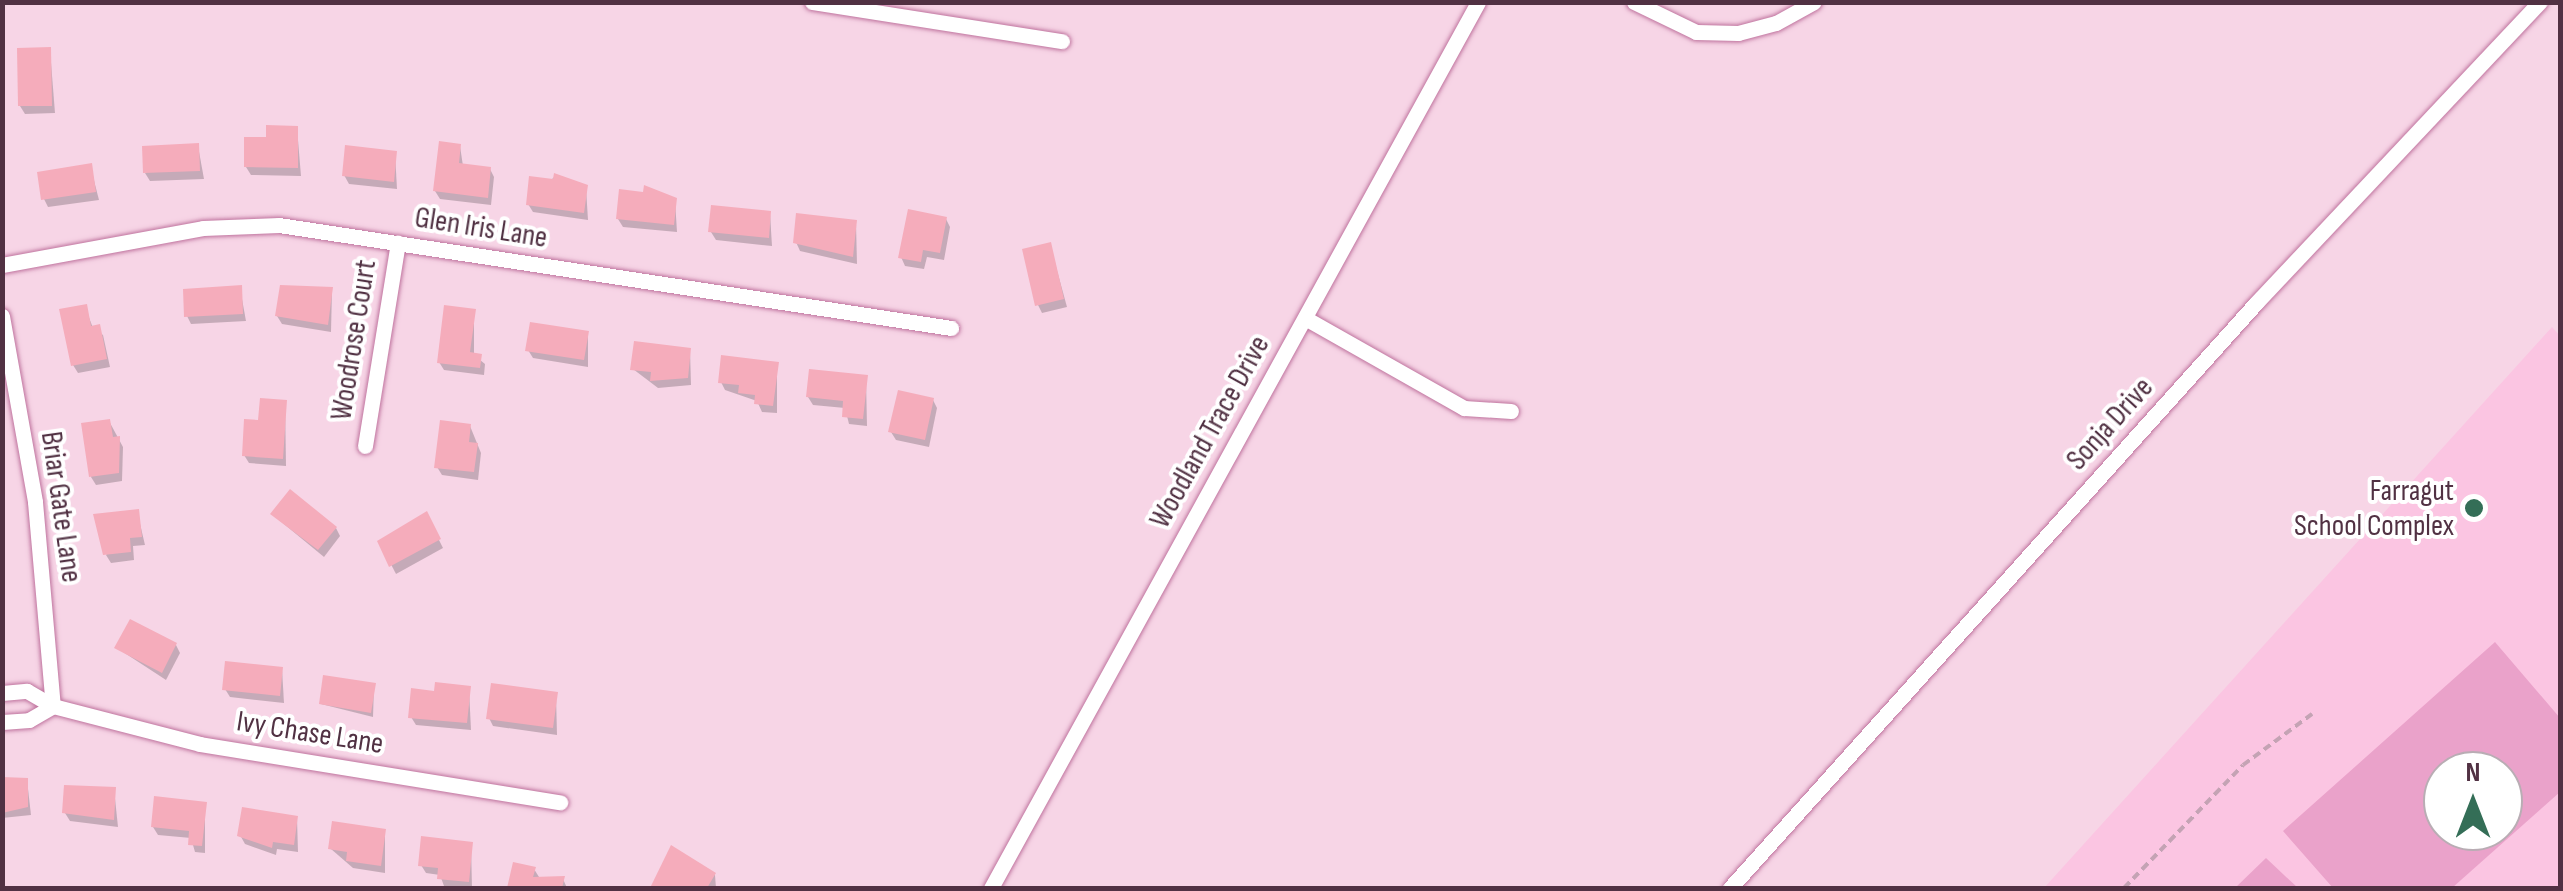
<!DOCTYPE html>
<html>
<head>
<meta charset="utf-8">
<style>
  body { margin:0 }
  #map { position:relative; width:2563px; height:891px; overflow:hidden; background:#f7d5e6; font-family:"Sofia Sans Condensed",sans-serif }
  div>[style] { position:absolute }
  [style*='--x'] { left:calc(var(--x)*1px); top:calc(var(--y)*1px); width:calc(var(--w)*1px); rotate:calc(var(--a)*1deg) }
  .built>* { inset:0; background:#fbc5e2 }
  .green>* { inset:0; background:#eaa2ca }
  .shadow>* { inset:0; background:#0003 }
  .building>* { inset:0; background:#f5acbb }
  .path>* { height:4px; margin-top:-2px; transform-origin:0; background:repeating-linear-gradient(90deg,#c4a3b4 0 8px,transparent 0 13px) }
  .roads { filter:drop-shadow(0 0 2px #bf739e) drop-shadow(0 0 2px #bf739e) }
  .street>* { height:15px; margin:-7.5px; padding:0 7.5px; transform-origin:7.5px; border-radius:7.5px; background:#fff }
  .dots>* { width:28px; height:28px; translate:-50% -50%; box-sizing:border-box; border:5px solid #fff; border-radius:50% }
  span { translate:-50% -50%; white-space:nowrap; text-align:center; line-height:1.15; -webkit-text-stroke:8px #fff; paint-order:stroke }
  .street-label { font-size:30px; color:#513143 }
  .poi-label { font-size:30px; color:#513143 }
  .right { translate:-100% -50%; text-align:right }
  .frame { position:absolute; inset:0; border:5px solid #513143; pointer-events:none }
  .north { position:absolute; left:2423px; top:751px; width:100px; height:100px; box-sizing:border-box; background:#fff; border:2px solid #b9adb4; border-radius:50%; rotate:0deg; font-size:28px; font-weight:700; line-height:40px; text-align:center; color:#513143 }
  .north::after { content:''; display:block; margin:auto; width:35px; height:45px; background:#346e57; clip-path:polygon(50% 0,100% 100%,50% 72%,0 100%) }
</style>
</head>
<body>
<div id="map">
  <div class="built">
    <i style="clip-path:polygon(evenodd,2552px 327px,2560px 336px,2560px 888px,2044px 888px,2552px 327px,2443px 771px,2503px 771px,2503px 831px,2443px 831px,2443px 771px)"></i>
  </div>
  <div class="green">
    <i style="clip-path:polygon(evenodd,2495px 642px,2560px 718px,2560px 792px,2452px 888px,2333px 888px,2283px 831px,2495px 642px,2443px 771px,2503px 771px,2503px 831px,2443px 831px,2443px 771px)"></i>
    <i style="clip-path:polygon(2266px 858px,2298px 888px,2235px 888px)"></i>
  </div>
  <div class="shadow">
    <i style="clip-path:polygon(50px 50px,55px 113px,25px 114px,20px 106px)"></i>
    <i style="clip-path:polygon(297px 128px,301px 176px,251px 175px,246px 167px,268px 139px)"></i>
    <i style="clip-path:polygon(198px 146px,204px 179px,150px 181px,145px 173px)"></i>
    <i style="clip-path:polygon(460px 146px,463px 166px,490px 169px,494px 177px,491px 205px,440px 199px,435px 191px)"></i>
    <i style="clip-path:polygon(395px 153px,397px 189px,349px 184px,344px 175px)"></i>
    <i style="clip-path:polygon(90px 165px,99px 200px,48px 207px,44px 199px)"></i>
    <i style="clip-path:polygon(556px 175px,586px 188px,588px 220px,533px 212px,528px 204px)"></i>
    <i style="clip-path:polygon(675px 200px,677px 232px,623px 227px,618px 219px)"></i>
    <i style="clip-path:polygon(770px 213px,772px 246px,716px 240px,711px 232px)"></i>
    <i style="clip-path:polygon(946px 219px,950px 227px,944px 260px,927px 257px,924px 269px,905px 266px,901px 257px)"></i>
    <i style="clip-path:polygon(856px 223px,857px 264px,800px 251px,796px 242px)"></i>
    <i style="clip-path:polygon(1050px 245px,1067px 307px,1042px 313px,1038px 305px)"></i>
    <i style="clip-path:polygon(240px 288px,246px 321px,191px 324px,187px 316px)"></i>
    <i style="clip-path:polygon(332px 290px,331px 332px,282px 324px,277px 316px)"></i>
    <i style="clip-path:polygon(85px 307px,93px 328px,103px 335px,110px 367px,78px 373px,73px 365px)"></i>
    <i style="clip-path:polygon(474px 311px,474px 355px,485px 364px,484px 375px,444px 370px,439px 362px)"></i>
    <i style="clip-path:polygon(588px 334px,588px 367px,533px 358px,528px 350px)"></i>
    <i style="clip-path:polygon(690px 350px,691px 385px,658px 388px,633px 369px)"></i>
    <i style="clip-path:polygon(777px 364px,777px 413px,762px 412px,757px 401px,725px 390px,721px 382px)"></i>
    <i style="clip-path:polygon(866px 378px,867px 426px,849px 424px,845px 408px,813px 405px,808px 397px)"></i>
    <i style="clip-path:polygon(933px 400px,937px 408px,929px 447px,896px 440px,891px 432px)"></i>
    <i style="clip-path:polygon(285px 402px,286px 466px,249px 463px,244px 455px)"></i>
    <i style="clip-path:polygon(109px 421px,123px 447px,122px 481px,96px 485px,91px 477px)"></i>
    <i style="clip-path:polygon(470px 426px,481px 453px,478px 480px,442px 475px,437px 467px)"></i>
    <i style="clip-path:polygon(137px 511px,145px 545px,133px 546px,134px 560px,111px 563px,106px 555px)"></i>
    <i style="clip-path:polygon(426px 514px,443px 548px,396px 574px,380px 543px)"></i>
    <i style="clip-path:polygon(273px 515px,336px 528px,340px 536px,324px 557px)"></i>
    <i style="clip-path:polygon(176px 645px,180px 653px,166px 680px,117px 648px)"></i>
    <i style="clip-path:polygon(282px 669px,284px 703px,230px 697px,225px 689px)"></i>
    <i style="clip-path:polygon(374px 686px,373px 717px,321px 704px)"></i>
    <i style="clip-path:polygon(469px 689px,471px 730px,416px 725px,411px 717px)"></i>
    <i style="clip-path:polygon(556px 695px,557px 735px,493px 726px,489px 718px)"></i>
    <i style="clip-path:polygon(2px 780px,27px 780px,31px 815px,2px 818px)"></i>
    <i style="clip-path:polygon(114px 789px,118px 827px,70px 821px,65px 813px)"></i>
    <i style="clip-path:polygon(205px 804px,205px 853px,195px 852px,191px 838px,158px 835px,153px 827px)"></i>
    <i style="clip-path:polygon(297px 818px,298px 852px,277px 849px,276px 855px,245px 844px,240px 835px)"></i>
    <i style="clip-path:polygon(385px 831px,385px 873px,353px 868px,331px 849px)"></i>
    <i style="clip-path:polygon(471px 844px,472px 888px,444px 886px,440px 875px,426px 873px,421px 865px)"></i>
    <i style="clip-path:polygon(672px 848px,715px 875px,716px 888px,652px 888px)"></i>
    <i style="clip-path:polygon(514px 865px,534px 869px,539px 877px,563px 879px,567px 888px,509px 888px)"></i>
  </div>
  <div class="building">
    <i style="clip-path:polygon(51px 47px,52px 106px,18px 106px,17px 48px)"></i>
    <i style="clip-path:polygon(266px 125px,298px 126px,298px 168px,244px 167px,244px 137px,266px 137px)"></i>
    <i style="clip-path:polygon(439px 141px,461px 144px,459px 163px,491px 167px,488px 198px,433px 191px)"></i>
    <i style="clip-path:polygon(199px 143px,200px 171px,143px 173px,142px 146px)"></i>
    <i style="clip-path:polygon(345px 145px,397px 151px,394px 182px,342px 176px)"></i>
    <i style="clip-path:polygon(92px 163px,96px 192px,41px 200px,37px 172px)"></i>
    <i style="clip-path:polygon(554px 173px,588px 185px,584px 213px,526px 205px,529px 176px,553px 179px)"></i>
    <i style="clip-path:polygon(644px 185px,677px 198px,674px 225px,616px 219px,619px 189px,643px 192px)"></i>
    <i style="clip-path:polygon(711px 205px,771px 211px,769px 238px,708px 232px)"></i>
    <i style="clip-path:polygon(908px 209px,947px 217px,940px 253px,923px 250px,921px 262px,898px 258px)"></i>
    <i style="clip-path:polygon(796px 213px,857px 220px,853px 257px,793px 243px)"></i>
    <i style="clip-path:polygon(1051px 242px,1064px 299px,1035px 306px,1022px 249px)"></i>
    <i style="clip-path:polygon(242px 285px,243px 314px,184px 317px,183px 289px)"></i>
    <i style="clip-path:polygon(280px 285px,333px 287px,328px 325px,275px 316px)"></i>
    <i style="clip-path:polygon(87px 304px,91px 326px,100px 324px,107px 359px,71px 366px,59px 309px)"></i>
    <i style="clip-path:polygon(444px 305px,476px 309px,470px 352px,482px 354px,480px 368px,437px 363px)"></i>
    <i style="clip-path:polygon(530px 322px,589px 331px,584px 360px,525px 351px)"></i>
    <i style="clip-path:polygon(634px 341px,691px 348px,688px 378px,650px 381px,651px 372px,630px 370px)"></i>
    <i style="clip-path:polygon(721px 355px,779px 362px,773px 406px,754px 404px,755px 395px,738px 393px,739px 385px,718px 383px)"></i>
    <i style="clip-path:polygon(809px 369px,868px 375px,863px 419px,842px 417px,843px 401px,806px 397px)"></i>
    <i style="clip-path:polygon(898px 390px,934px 398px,925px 440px,888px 432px)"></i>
    <i style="clip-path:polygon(260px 398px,287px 400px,283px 459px,242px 456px,244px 419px,258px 420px)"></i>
    <i style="clip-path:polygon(110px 419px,113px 437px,120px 436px,119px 473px,89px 477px,81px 423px)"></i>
    <i style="clip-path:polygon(440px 420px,471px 424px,469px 442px,478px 443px,474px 472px,434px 468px)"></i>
    <i style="clip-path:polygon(290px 489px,337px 527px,318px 550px,270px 514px)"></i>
    <i style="clip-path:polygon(139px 509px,142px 537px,130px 538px,131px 552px,103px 555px,93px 514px)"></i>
    <i style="clip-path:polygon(427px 511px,441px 539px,389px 567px,377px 541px)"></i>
    <i style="clip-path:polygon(130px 619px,177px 643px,162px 673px,114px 648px)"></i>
    <i style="clip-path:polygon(225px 661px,283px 667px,280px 696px,222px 690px)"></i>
    <i style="clip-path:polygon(323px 675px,376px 683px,371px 713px,319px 704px)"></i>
    <i style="clip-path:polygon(435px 682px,471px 686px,467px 723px,408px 718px,411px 688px,434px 691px)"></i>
    <i style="clip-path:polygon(491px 683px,558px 692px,553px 728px,486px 719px)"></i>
    <i style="clip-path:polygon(2px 777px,28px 778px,28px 807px,2px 813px)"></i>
    <i style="clip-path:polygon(64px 785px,116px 787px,114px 820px,62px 813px)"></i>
    <i style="clip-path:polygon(154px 796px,207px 802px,202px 846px,188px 845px,189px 831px,151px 827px)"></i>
    <i style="clip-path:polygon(242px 807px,298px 816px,294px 845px,273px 842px,272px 848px,237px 836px)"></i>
    <i style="clip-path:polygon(332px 821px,386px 829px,381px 866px,346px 861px,347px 852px,328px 849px)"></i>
    <i style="clip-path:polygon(421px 836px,473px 842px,469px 882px,437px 879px,438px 868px,418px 866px)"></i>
    <i style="clip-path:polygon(671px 845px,716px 873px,707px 888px,650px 888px)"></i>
    <i style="clip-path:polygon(513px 862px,536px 867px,533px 877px,565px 876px,562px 888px,507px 888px)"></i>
  </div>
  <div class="path">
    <i style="--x:2124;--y:888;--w:171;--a:-45.9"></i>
    <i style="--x:2243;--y:765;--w:86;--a:-36.5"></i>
  </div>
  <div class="roads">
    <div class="street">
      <i style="--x:812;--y:2;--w:253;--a:8.9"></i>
      <i style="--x:1634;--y:2;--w:69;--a:25.8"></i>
      <i style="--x:1696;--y:32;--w:42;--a:1.4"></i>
      <i style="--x:1738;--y:33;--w:39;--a:-15"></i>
      <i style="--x:1776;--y:23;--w:43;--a:-28.9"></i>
      <i style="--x:2;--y:265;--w:204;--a:-10.4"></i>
      <i style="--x:203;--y:228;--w:76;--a:-2.3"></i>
      <i style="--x:279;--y:225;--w:680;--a:8.71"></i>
      <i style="--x:2;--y:316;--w:189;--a:79.9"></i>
      <i style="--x:35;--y:502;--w:205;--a:85"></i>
      <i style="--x:1305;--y:318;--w:183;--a:29.5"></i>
      <i style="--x:1464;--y:408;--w:47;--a:3.7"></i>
      <i style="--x:365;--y:446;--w:206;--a:-80.8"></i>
      <i style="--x:2;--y:693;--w:25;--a:-5"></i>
      <i style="--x:27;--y:691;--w:30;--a:30"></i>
      <i style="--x:53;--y:706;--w:152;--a:14.5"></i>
      <i style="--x:200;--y:744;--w:365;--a:9.2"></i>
      <i style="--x:2;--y:722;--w:27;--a:-4"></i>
      <i style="--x:29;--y:720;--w:28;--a:-30"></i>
      <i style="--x:991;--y:888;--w:1011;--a:-61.2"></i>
      <i style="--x:1730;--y:888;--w:787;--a:-48.04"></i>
      <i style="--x:2256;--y:303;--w:414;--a:-46.7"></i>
    </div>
  </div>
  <div class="dots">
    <i style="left:2474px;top:508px;background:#346e57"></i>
  </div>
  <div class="street-label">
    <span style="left:481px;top:228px;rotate:9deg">Glen Iris Lane</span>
    <span style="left:354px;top:340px;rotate:-81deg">Woodrose Court</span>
    <span style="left:2110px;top:424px;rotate:-48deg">Sonja Drive</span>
    <span style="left:1210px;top:432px;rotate:-61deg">Woodland Trace Drive</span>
    <span style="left:61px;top:507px;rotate:82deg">Briar Gate Lane</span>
    <span style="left:310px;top:733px;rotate:9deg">Ivy Chase Lane</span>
  </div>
  <div class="poi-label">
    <span class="right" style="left:2454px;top:508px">Farragut<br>School Complex</span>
  </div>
  <div class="frame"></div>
  <div class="north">N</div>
</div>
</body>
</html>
